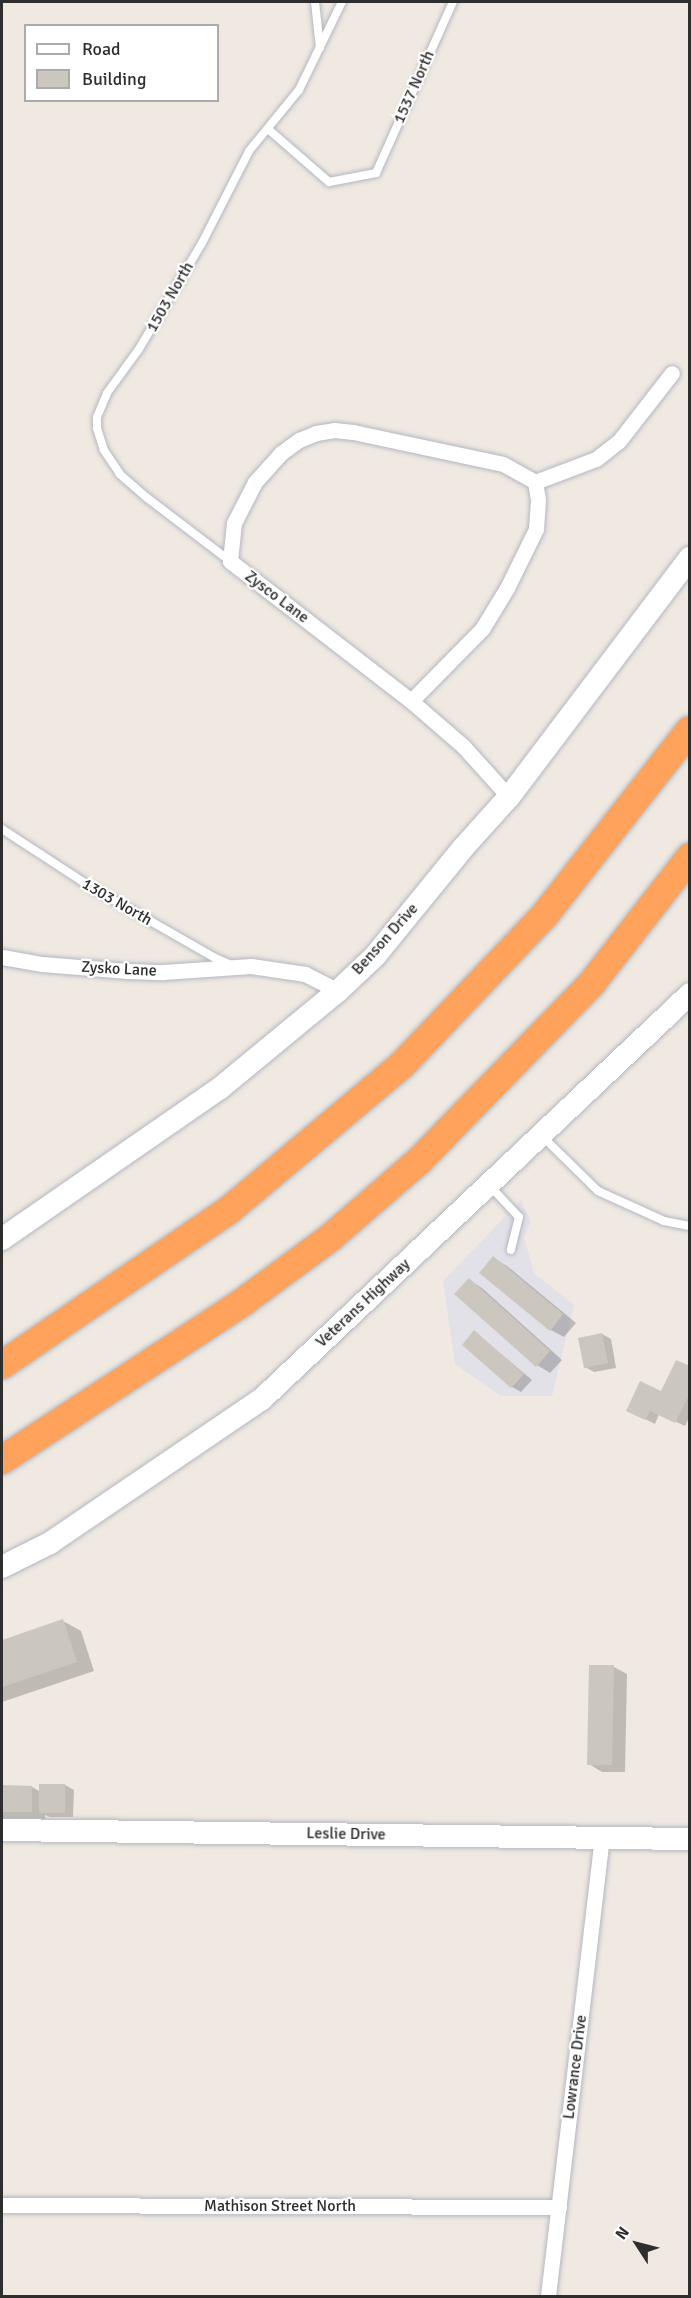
<!DOCTYPE html>
<html>
<head>
<meta charset="utf-8">
<style>
  body { margin:0 }
  #map { position:relative; width:691px; height:2298px; overflow:hidden; background:#efe9e1; font-family:Signika,sans-serif }
  div>[style] { position:absolute }
  [style*='--x'] { left:calc(var(--x)*1px); top:calc(var(--y)*1px); width:calc(var(--w)*1px); rotate:calc(var(--a)*1deg) }
  .industrial>* { inset:0; background:#e3e1e8 }
  .shadow>* { inset:0; background:#0003 }
  .building>* { inset:0; background:#cbc7bf }
  .roads { filter:drop-shadow(0 0 2px #b4b7c1) drop-shadow(0 0 2px #b4b7c1) }
  .lane>* { height:8px; margin:-4px; padding:0 4px; transform-origin:4px; border-radius:4px; background:#fff }
  .street>* { height:15px; margin:-7.5px; padding:0 7.5px; transform-origin:7.5px; border-radius:7.5px; background:#fff }
  .secondary>* { height:22px; margin:-11px; padding:0 11px; transform-origin:11px; border-radius:11px; background:#fff }
  .highway>* { height:28px; margin:-14px; padding:0 14px; transform-origin:14px; border-radius:14px; background:#ffa35c }
  span { translate:-50% -50%; white-space:nowrap; text-align:center; line-height:1.15; -webkit-text-stroke:4.5px #fff; paint-order:stroke }
  .street-label { font-size:16px; color:#2e2e2e }
  .frame { position:absolute; inset:0; border:3px solid #2e2e2e; pointer-events:none }
  .legend { position:absolute; left:24px; top:24px; width:195px; height:78px; box-sizing:border-box; background:#fff; border:2px solid #ababab; margin:0; padding:8px 10px; list-style:none; font-size:18px; color:#2e2e2e }
  .legend li { display:flex; align-items:center; gap:12px; height:30px }
  .legend b { width:30px; border:2px solid #ababab }
  .north { position:absolute; left:607px; top:2214px; width:60px; height:60px; -webkit-text-stroke:4px #fff; paint-order:stroke; rotate:306deg; font-size:16px; font-weight:700; line-height:24px; text-align:center; color:#2e2e2e }
  .north::after { content:''; display:block; margin:auto; width:21px; height:27px; background:#2e2e2e; clip-path:polygon(50% 0,100% 100%,50% 72%,0 100%) }
</style>
</head>
<body>
<div id="map">
  <div class="industrial">
    <i style="clip-path:polygon(521px 1200px,531px 1222px,524px 1237px,534px 1273px,574px 1305px,552px 1396px,501px 1396px,455px 1364px,443px 1281px)"></i>
  </div>
  <div class="shadow">
    <i style="clip-path:polygon(493px 1258px,507px 1266px,576px 1323px,564px 1337px,551px 1330px)"></i>
    <i style="clip-path:polygon(469px 1280px,482px 1288px,562px 1360px,550px 1373px,537px 1365px)"></i>
    <i style="clip-path:polygon(475px 1332px,532px 1380px,521px 1392px,512px 1387px)"></i>
    <i style="clip-path:polygon(602px 1334px,611px 1339px,616px 1368px,594px 1372px,585px 1367px)"></i>
    <i style="clip-path:polygon(690px 1368px,690px 1416px,685px 1426px,659px 1414px,655px 1424px,637px 1415px)"></i>
    <i style="clip-path:polygon(63px 1621px,81px 1631px,94px 1671px,2px 1702px,2px 1641px)"></i>
    <i style="clip-path:polygon(614px 1667px,627px 1674px,625px 1772px,602px 1772px,589px 1764px)"></i>
    <i style="clip-path:polygon(65px 1785px,74px 1790px,73px 1817px,50px 1817px,45px 1815px,45px 1819px,2px 1819px,2px 1787px,32px 1787px,41px 1792px)"></i>
  </div>
  <div class="building">
    <i style="clip-path:polygon(493px 1256px,563px 1314px,550px 1331px,479px 1273px)"></i>
    <i style="clip-path:polygon(469px 1278px,550px 1351px,536px 1367px,454px 1294px)"></i>
    <i style="clip-path:polygon(474px 1330px,524px 1374px,511px 1388px,462px 1345px)"></i>
    <i style="clip-path:polygon(602px 1333px,608px 1363px,584px 1368px,578px 1338px)"></i>
    <i style="clip-path:polygon(676px 1360px,690px 1366px,690px 1393px,675px 1423px,650px 1411px,645px 1420px,626px 1411px,640px 1381px,661px 1391px)"></i>
    <i style="clip-path:polygon(63px 1619px,77px 1662px,2px 1687px,2px 1640px)"></i>
    <i style="clip-path:polygon(589px 1665px,614px 1665px,612px 1765px,587px 1765px)"></i>
    <i style="clip-path:polygon(39px 1784px,65px 1784px,65px 1813px,39px 1813px)"></i>
    <i style="clip-path:polygon(2px 1785px,32px 1786px,32px 1812px,2px 1812px)"></i>
  </div>
  <div class="roads">
    <div class="lane">
      <i style="--x:315;--y:2;--w:46;--a:83.8"></i>
      <i style="--x:268;--y:129;--w:81;--a:41"></i>
      <i style="--x:329;--y:182;--w:48;--a:-10.8"></i>
      <i style="--x:376;--y:173;--w:188;--a:-65.8"></i>
      <i style="--x:230;--y:561;--w:106;--a:-142.7"></i>
      <i style="--x:146;--y:497;--w:35;--a:-139"></i>
      <i style="--x:120;--y:474;--w:29;--a:-124"></i>
      <i style="--x:104;--y:450;--w:23;--a:-108"></i>
      <i style="--x:97;--y:428;--w:11;--a:-90"></i>
      <i style="--x:97;--y:417;--w:26;--a:-67"></i>
      <i style="--x:107;--y:393;--w:54;--a:-54"></i>
      <i style="--x:139;--y:349;--w:123;--a:-59.3"></i>
      <i style="--x:202;--y:243;--w:103;--a:-62.9"></i>
      <i style="--x:249;--y:151;--w:79;--a:-50.7"></i>
      <i style="--x:299;--y:90;--w:98;--a:-64"></i>
      <i style="--x:2;--y:829;--w:106;--a:33.1"></i>
      <i style="--x:91;--y:887;--w:143;--a:29.8"></i>
      <i style="--x:215;--y:958;--w:15;--a:23"></i>
      <i style="--x:542;--y:1136;--w:78;--a:44.5"></i>
      <i style="--x:598;--y:1191;--w:72;--a:24.4"></i>
      <i style="--x:664;--y:1221;--w:26;--a:11"></i>
      <i style="--x:490;--y:1186;--w:42;--a:46.9"></i>
      <i style="--x:519;--y:1217;--w:34;--a:104"></i>
    </div>
    <div class="street">
      <i style="--x:535;--y:482;--w:65;--a:-20.7"></i>
      <i style="--x:596;--y:459;--w:29;--a:-38"></i>
      <i style="--x:619;--y:441;--w:86;--a:-52.1"></i>
      <i style="--x:411;--y:701;--w:101;--a:-45.4"></i>
      <i style="--x:482;--y:629;--w:48;--a:-58.6"></i>
      <i style="--x:507;--y:588;--w:66;--a:-63.8"></i>
      <i style="--x:536;--y:529;--w:29;--a:-86"></i>
      <i style="--x:538;--y:500;--w:18;--a:-99"></i>
      <i style="--x:509;--y:797;--w:69;--a:-132"></i>
      <i style="--x:463;--y:746;--w:69;--a:-139.1"></i>
      <i style="--x:411;--y:701;--w:229;--a:-142.3"></i>
      <i style="--x:230;--y:561;--w:38;--a:-84"></i>
      <i style="--x:234;--y:523;--w:46;--a:-62.9"></i>
      <i style="--x:255;--y:482;--w:39;--a:-48"></i>
      <i style="--x:281;--y:453;--w:22;--a:-36"></i>
      <i style="--x:299;--y:440;--w:18;--a:-22"></i>
      <i style="--x:316;--y:433;--w:18;--a:-9"></i>
      <i style="--x:334;--y:430;--w:19;--a:6"></i>
      <i style="--x:353;--y:432;--w:153;--a:12"></i>
      <i style="--x:503;--y:464;--w:37;--a:29"></i>
      <i style="--x:2;--y:957;--w:41;--a:9.9"></i>
      <i style="--x:42;--y:964;--w:86;--a:4.7"></i>
      <i style="--x:128;--y:971;--w:35;--a:2"></i>
      <i style="--x:163;--y:972;--w:88;--a:-3.9"></i>
      <i style="--x:251;--y:966;--w:55;--a:8.4"></i>
      <i style="--x:305;--y:974;--w:37;--a:27"></i>
      <i style="--x:2;--y:2205;--w:557;--a:0.21"></i>
      <i style="--x:548;--y:2296;--w:462;--a:-83.3"></i>
    </div>
    <div class="secondary">
      <i style="--x:2;--y:1239;--w:264;--a:-34.7"></i>
      <i style="--x:219;--y:1089;--w:154;--a:-39.5"></i>
      <i style="--x:338;--y:991;--w:51;--a:-43.4"></i>
      <i style="--x:375;--y:956;--w:139;--a:-50.8"></i>
      <i style="--x:463;--y:848;--w:69;--a:-48"></i>
      <i style="--x:509;--y:797;--w:300;--a:-52.9"></i>
      <i style="--x:2;--y:1567;--w:54;--a:-26.6"></i>
      <i style="--x:50;--y:1543;--w:256;--a:-34.2"></i>
      <i style="--x:262;--y:1399;--w:589;--a:-43.42"></i>
      <i style="--x:2;--y:1830;--w:688;--a:0.75"></i>
    </div>
    <div class="highway">
      <i style="--x:2;--y:1365;--w:273;--a:-34.3"></i>
      <i style="--x:228;--y:1211;--w:227;--a:-40"></i>
      <i style="--x:402;--y:1065;--w:206;--a:-46.4"></i>
      <i style="--x:544;--y:916;--w:236;--a:-51.9"></i>
      <i style="--x:2;--y:1460;--w:288;--a:-33.2"></i>
      <i style="--x:243;--y:1302;--w:108;--a:-36.3"></i>
      <i style="--x:330;--y:1238;--w:118;--a:-40.9"></i>
      <i style="--x:419;--y:1161;--w:248;--a:-45.8"></i>
      <i style="--x:592;--y:983;--w:160;--a:-52.1"></i>
    </div>
  </div>
  <div class="street-label">
    <span style="left:414px;top:87px;rotate:-66deg">1537 North</span>
    <span style="left:170px;top:297px;rotate:-60deg">1503 North</span>
    <span style="left:277px;top:597px;rotate:37deg">Zysco Lane</span>
    <span style="left:117px;top:902px;rotate:30deg">1303 North</span>
    <span style="left:385px;top:939px;rotate:-48deg">Benson Drive</span>
    <span style="left:119px;top:969px;rotate:3deg">Zysko Lane</span>
    <span style="left:363px;top:1303px;rotate:-43deg">Veterans Highway</span>
    <span style="left:346px;top:1834px;rotate:1deg">Leslie Drive</span>
    <span style="left:575px;top:2067px;rotate:-83deg">Lowrance Drive</span>
    <span style="left:280px;top:2206px">Mathison Street North</span>
  </div>
  <div class="frame"></div>
  <ul class="legend">
  <li><b style="height:8px;background:#fff"></b>Road</li>
  <li><b style="height:16px;background:#cbc7bf"></b>Building</li>
  </ul>
  <div class="north">N</div>
</div>
</body>
</html>
